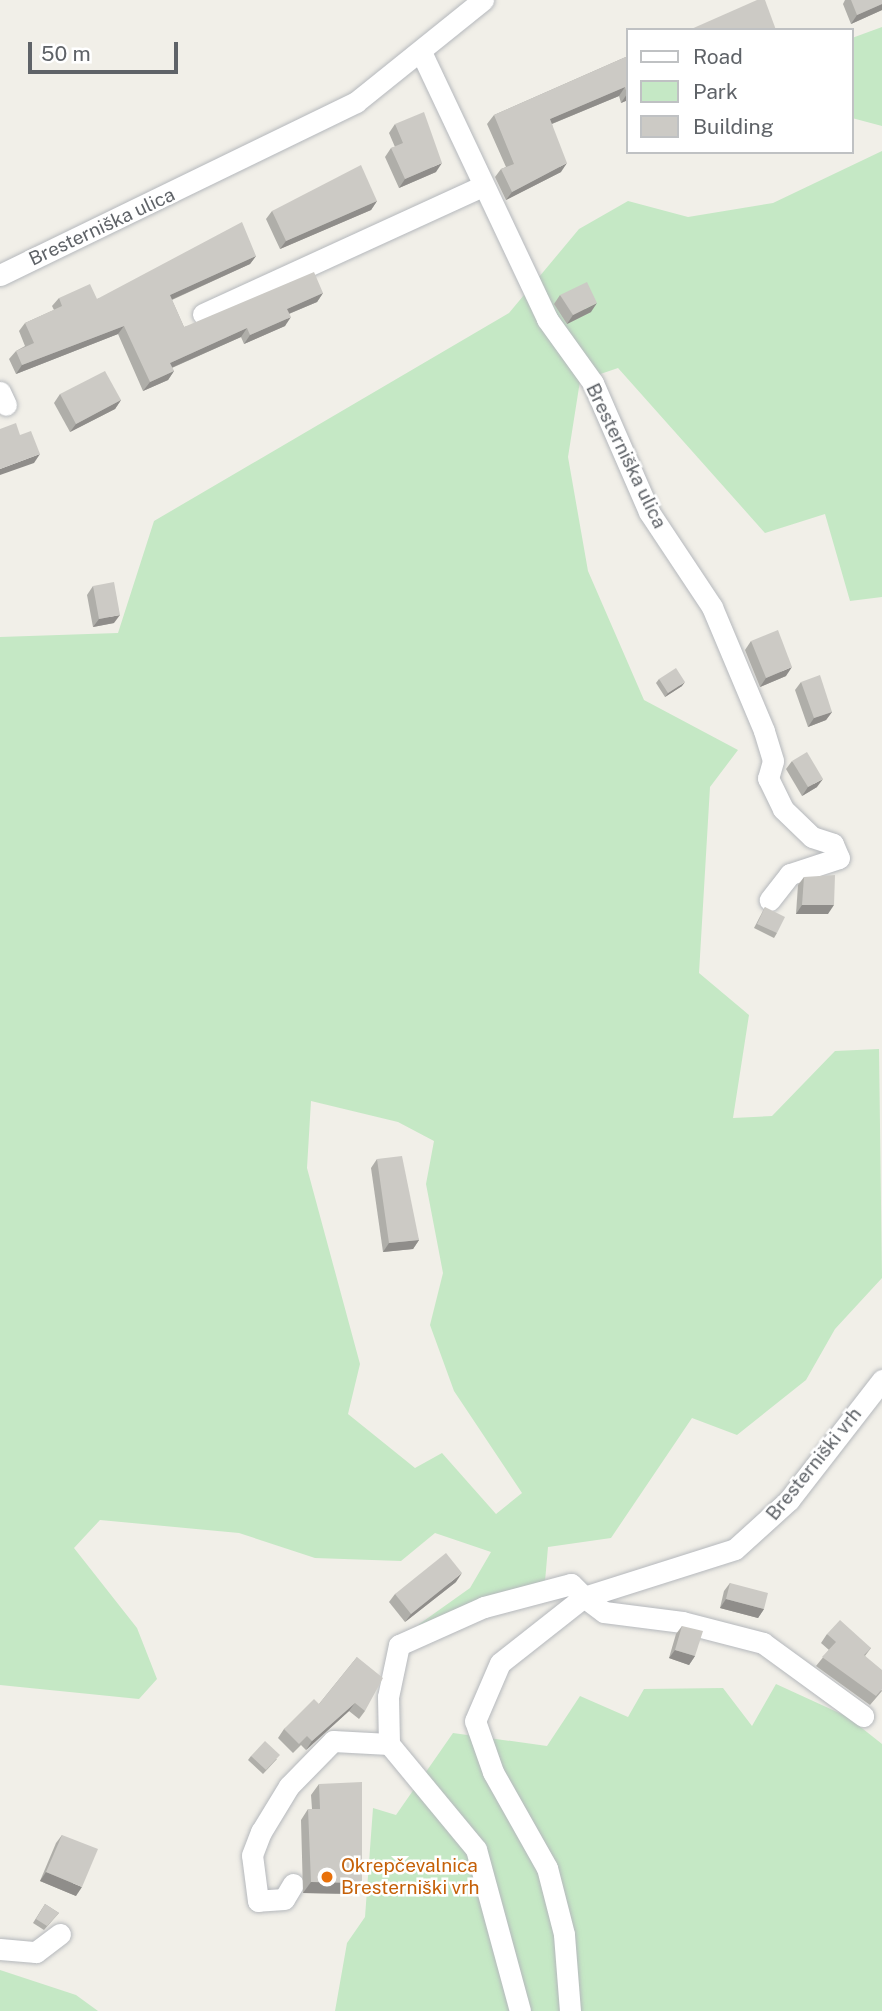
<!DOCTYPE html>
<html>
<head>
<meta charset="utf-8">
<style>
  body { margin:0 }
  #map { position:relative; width:882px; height:2011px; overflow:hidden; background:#f1efe8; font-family:"Public Sans",sans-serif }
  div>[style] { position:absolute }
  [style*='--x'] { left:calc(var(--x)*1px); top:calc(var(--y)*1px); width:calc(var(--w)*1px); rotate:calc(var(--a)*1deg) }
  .green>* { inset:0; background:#c5e8c5 }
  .roads { filter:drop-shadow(0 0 2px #b5b8bc) drop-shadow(0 0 2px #b5b8bc) }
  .minor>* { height:21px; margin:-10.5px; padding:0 10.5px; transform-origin:10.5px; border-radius:10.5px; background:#fff }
  .wall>* { inset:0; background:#afaea9 }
  .shaded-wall>* { inset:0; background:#8f8d8a }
  .building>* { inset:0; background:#cccac5 }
  .dots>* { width:19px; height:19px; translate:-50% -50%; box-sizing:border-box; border:4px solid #fff; border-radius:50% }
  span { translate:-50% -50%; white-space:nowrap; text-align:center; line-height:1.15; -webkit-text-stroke:5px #fff; paint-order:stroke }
  .street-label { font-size:19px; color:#5f6368 }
  .food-label { font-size:19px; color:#c56008 }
  .left { translate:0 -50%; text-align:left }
  .legend { position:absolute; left:626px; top:28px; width:228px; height:126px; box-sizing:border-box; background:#fff; border:2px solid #bfc1c3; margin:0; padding:9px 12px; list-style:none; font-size:21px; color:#5f6368 }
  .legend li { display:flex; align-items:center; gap:14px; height:35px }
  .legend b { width:35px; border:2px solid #bfc1c3 }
  .scale { position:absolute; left:28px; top:42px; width:150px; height:32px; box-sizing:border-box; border:4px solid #5f6368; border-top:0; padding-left:9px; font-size:21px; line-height:24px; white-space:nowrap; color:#5f6368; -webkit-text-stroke:5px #fff; paint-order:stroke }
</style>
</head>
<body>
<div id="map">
  <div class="green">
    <i style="clip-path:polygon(882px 27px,882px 126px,852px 118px,852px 38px)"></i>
    <i style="clip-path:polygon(evenodd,882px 151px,882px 597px,850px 601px,825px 514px,765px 533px,618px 368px,580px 381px,568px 457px,588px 571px,644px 700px,738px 750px,710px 787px,699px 973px,749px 1015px,733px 1118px,772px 1116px,835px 1051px,879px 1049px,882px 1278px,835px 1329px,806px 1380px,737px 1435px,692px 1418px,611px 1538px,548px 1547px,544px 1593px,454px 1622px,418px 1625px,470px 1588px,491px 1552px,435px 1533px,401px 1561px,315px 1558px,239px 1533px,100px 1520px,74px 1548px,137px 1628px,157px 1679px,139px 1699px,0 1685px,0 637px,118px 633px,154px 521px,509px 313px,579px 229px,628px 201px,688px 217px,773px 203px,882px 151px,311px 1101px,398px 1122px,434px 1141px,426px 1184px,443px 1273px,430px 1325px,454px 1391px,522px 1493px,496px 1514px,442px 1453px,415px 1468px,348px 1414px,360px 1364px,307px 1168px,311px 1101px)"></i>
    <i style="clip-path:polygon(776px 1684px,848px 1717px,882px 1744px,882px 2011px,335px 2011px,347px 1943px,365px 1917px,373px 1808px,396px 1815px,453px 1733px,547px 1746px,580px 1696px,628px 1717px,644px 1689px,723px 1688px,752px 1726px)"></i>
    <i style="clip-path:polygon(0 1970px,76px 1995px,98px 2011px,0 2011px)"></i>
  </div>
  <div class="roads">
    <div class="minor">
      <i style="--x:422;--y:54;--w:293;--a:64.7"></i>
      <i style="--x:547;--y:319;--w:79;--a:54.3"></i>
      <i style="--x:593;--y:383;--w:141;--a:66.5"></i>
      <i style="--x:649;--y:512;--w:114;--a:56.4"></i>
      <i style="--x:712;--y:607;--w:134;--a:67.2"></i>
      <i style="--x:764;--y:731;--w:31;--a:73"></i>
      <i style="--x:773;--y:761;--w:18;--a:106"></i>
      <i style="--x:768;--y:778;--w:34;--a:64"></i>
      <i style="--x:783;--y:809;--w:40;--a:44"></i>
      <i style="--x:812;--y:837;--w:22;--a:18"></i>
      <i style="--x:833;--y:844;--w:15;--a:67"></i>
      <i style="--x:839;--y:858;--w:52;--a:161.9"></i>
      <i style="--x:790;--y:874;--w:33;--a:128"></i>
      <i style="--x:0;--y:275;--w:396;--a:-25.9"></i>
      <i style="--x:356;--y:102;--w:163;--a:-38.8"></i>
      <i style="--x:203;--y:314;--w:308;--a:-24.6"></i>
      <i style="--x:0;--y:392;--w:14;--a:65"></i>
      <i style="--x:389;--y:1744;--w:136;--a:50.4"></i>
      <i style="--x:476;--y:1849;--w:168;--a:74.8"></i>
      <i style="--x:293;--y:1884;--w:17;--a:121"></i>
      <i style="--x:284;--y:1899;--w:26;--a:176"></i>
      <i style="--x:258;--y:1901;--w:46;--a:-97.4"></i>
      <i style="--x:252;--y:1855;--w:25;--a:-69"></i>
      <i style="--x:261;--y:1832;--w:54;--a:-58.7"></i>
      <i style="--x:289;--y:1786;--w:63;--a:-45.6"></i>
      <i style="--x:333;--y:1741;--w:56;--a:3.1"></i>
      <i style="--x:389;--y:1744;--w:47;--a:-91.2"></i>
      <i style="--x:388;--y:1697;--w:53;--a:-78.1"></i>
      <i style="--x:399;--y:1645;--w:93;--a:-24.1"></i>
      <i style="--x:484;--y:1607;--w:90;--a:-14.8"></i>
      <i style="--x:571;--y:1584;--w:18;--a:45"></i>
      <i style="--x:584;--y:1597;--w:158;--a:-17.6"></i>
      <i style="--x:735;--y:1549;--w:73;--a:-42.2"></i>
      <i style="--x:789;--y:1500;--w:152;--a:-52.2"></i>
      <i style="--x:0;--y:1949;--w:36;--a:5"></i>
      <i style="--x:36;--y:1952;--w:30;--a:-37"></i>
      <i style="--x:570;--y:2011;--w:77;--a:-94.5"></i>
      <i style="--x:564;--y:1934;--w:68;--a:-104.4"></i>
      <i style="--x:547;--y:1868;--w:110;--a:-119.4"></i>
      <i style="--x:493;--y:1772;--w:54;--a:-109.4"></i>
      <i style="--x:475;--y:1721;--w:63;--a:-66.7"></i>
      <i style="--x:500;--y:1663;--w:107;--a:-38.2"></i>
      <i style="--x:584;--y:1597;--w:25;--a:37"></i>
      <i style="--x:604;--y:1612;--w:79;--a:7.3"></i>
      <i style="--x:682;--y:1622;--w:84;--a:14.5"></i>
      <i style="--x:763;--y:1643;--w:124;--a:36.1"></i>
    </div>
  </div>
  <div class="wall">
    <i style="clip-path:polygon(845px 0,882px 0,882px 10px,851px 24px,843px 4px)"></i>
    <i style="clip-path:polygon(628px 56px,628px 100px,621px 103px,619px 96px,552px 124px,561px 172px,506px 200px,495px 177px,501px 169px,506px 167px,487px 124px,494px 115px)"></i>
    <i style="clip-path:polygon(395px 124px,436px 172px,399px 188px,385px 157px,391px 148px,395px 147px,389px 133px)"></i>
    <i style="clip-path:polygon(377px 201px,371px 210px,280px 249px,266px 219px,272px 211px)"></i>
    <i style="clip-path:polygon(256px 256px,250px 264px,172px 300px,184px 327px,323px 293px,317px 302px,289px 314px,285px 326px,244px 344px,241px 337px,172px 368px,174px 371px,168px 380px,143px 391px,118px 334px,16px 374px,9px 359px,16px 351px,25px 346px,19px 331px,25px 323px,54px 310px,52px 306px,59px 298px,97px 299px)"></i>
    <i style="clip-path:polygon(560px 295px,591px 312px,567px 324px,554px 304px)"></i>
    <i style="clip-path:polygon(60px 394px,121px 400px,115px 409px,70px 432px,54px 403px)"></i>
    <i style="clip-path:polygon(93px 586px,114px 623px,93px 627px,87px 595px)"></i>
    <i style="clip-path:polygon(751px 641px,786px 676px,760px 687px,745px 650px)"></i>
    <i style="clip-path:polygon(659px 679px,682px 686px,665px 697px,656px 683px)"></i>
    <i style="clip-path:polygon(801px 682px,832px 712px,826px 720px,808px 727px,795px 690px)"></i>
    <i style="clip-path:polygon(792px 761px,817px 787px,802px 796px,786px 769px)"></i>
    <i style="clip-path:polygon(804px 877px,828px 914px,796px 914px,798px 885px)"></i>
    <i style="clip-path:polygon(765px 907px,777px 933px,774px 938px,754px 928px)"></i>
    <i style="clip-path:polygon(377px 1159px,419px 1240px,413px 1249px,383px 1252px,371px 1168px)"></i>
    <i style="clip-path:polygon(456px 1582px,405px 1622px,389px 1602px,395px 1594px)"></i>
    <i style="clip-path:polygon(730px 1583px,764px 1609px,758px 1618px,720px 1608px,724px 1591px)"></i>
    <i style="clip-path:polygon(682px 1626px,695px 1656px,689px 1665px,669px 1658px,676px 1634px)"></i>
    <i style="clip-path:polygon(827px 1634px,871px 1648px,865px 1656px,882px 1691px,870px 1705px,816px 1666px,829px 1650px,821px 1643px)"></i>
    <i style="clip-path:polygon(357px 1657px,365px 1711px,359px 1719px,349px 1711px,306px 1750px,301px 1745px,293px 1753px,278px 1738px,284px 1729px,319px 1704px)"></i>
    <i style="clip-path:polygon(251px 1756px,277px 1759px,263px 1774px,248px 1760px)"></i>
    <i style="clip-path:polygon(319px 1784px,362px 1883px,355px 1894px,303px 1893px,301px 1820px,308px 1809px,312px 1809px,311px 1795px)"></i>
    <i style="clip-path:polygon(62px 1835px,76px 1896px,40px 1881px,56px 1843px)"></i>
    <i style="clip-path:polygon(45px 1904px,59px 1913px,44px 1930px,33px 1923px)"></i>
  </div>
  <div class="shaded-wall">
    <i style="clip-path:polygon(882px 4px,882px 10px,851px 24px,857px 15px)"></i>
    <i style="clip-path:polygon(625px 87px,619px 96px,544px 127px,550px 119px)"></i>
    <i style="clip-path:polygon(627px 94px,628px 94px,628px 100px,621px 103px)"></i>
    <i style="clip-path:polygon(442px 163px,436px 172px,399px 188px,405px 179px)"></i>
    <i style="clip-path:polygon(567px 163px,561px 172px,506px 200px,512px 192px)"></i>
    <i style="clip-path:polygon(377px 201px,371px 210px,280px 249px,286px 241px)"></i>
    <i style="clip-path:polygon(256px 256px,250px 264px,164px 303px,170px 295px)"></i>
    <i style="clip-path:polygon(323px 293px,317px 302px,281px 317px,287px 309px)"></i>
    <i style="clip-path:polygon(597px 303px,591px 312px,567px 324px,573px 315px)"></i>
    <i style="clip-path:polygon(291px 317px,285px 326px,244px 344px,250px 335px)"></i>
    <i style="clip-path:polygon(124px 326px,118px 334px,16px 374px,22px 365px)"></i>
    <i style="clip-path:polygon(247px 328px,241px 337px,164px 371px,170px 363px)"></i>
    <i style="clip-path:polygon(174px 371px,168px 380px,143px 391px,150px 382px)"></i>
    <i style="clip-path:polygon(121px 400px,115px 409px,70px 432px,76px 424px)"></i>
    <i style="clip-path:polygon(40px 454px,34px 463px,0 475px,0 469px)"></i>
    <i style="clip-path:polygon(120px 615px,114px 623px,93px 627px,99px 619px)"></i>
    <i style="clip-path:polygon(792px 667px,786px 676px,760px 687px,766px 678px)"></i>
    <i style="clip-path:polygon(685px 682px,682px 686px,665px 697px,668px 693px)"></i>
    <i style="clip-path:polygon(832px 712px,826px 720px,808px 727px,814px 718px)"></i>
    <i style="clip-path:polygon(823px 779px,817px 787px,802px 796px,808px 787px)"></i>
    <i style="clip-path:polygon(802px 905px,834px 905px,828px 914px,796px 914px)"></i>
    <i style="clip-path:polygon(419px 1240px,413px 1249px,383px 1252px,389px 1243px)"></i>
    <i style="clip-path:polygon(462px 1573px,456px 1582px,405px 1622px,411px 1614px)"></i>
    <i style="clip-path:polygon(726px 1599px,764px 1609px,758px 1618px,720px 1608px)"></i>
    <i style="clip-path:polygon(675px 1650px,695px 1656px,689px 1665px,669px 1658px)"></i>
    <i style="clip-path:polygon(355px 1703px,349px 1711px,306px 1750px,312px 1741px)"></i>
    <i style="clip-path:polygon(46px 1872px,82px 1887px,76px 1896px,40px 1881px)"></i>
    <i style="clip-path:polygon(311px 1882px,362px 1883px,355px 1894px,303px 1893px)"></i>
  </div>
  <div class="building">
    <i style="clip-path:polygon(757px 0,765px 0,776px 30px,689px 30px)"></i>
    <i style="clip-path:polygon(851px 0,882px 0,882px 4px,857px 15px)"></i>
    <i style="clip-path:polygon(628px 56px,628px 94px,627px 94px,625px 87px,550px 119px,567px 163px,512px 192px,501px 169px,514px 164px,494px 115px)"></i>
    <i style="clip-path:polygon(424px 112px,442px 163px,405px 179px,391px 148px,403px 143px,395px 124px)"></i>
    <i style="clip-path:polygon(361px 165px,377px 201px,286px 241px,272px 211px)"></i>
    <i style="clip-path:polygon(242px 222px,256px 256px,170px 295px,184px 327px,314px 272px,323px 293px,287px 309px,291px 317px,250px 335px,247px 328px,170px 363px,174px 371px,150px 382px,124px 326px,22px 365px,16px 351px,34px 343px,25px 323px,62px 306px,59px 298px,90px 284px,97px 299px)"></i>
    <i style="clip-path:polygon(587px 282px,597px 303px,573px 315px,560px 295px)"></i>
    <i style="clip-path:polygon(105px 371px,121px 400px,76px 424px,60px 394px)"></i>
    <i style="clip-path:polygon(16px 423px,20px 435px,31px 431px,40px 454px,0 469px,0 429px)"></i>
    <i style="clip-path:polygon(114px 582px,120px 615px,99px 619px,93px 586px)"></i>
    <i style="clip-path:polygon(778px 630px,792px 667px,766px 678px,751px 641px)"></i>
    <i style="clip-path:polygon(676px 668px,685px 682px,668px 693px,659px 679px)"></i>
    <i style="clip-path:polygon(820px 675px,832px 712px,814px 718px,801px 682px)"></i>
    <i style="clip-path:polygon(807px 752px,823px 779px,808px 787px,792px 761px)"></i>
    <i style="clip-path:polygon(835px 875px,834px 905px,802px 905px,804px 877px)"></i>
    <i style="clip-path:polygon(765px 907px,785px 917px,777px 933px,757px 924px)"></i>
    <i style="clip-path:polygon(402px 1156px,419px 1240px,389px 1243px,377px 1159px)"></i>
    <i style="clip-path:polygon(446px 1553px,462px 1573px,411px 1614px,395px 1594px)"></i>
    <i style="clip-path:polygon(730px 1583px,768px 1593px,764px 1609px,726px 1599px)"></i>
    <i style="clip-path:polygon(840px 1620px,871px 1648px,864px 1655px,882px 1670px,882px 1689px,876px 1696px,822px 1657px,836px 1642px,827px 1634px)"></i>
    <i style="clip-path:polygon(682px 1626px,703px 1631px,695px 1656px,675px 1650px)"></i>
    <i style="clip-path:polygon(357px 1657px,383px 1678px,365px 1711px,355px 1703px,312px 1741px,307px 1736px,299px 1744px,284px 1729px,314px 1699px,319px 1704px)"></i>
    <i style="clip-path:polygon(265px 1741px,280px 1755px,266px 1770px,251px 1756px)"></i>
    <i style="clip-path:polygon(362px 1782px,362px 1883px,311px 1882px,308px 1809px,320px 1809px,319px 1784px)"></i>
    <i style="clip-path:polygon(62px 1835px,98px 1849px,82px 1887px,46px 1872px)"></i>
    <i style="clip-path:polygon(45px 1904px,59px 1913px,47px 1926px,36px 1919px)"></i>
  </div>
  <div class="dots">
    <i style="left:327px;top:1877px;background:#e8710a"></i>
  </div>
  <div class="street-label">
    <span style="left:102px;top:227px;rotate:-25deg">Bresterniška ulica</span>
    <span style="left:626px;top:456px;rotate:64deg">Bresterniška ulica</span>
    <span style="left:814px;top:1464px;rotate:-51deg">Bresterniški vrh</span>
  </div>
  <div class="food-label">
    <span class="left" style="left:341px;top:1877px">Okrepčevalnica<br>Bresterniški vrh</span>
  </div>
  <ul class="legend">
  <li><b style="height:9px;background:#fff"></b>Road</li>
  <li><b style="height:19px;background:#c5e8c5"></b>Park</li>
  <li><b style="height:19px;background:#cccac5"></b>Building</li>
  </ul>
  <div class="scale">50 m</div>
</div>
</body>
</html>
